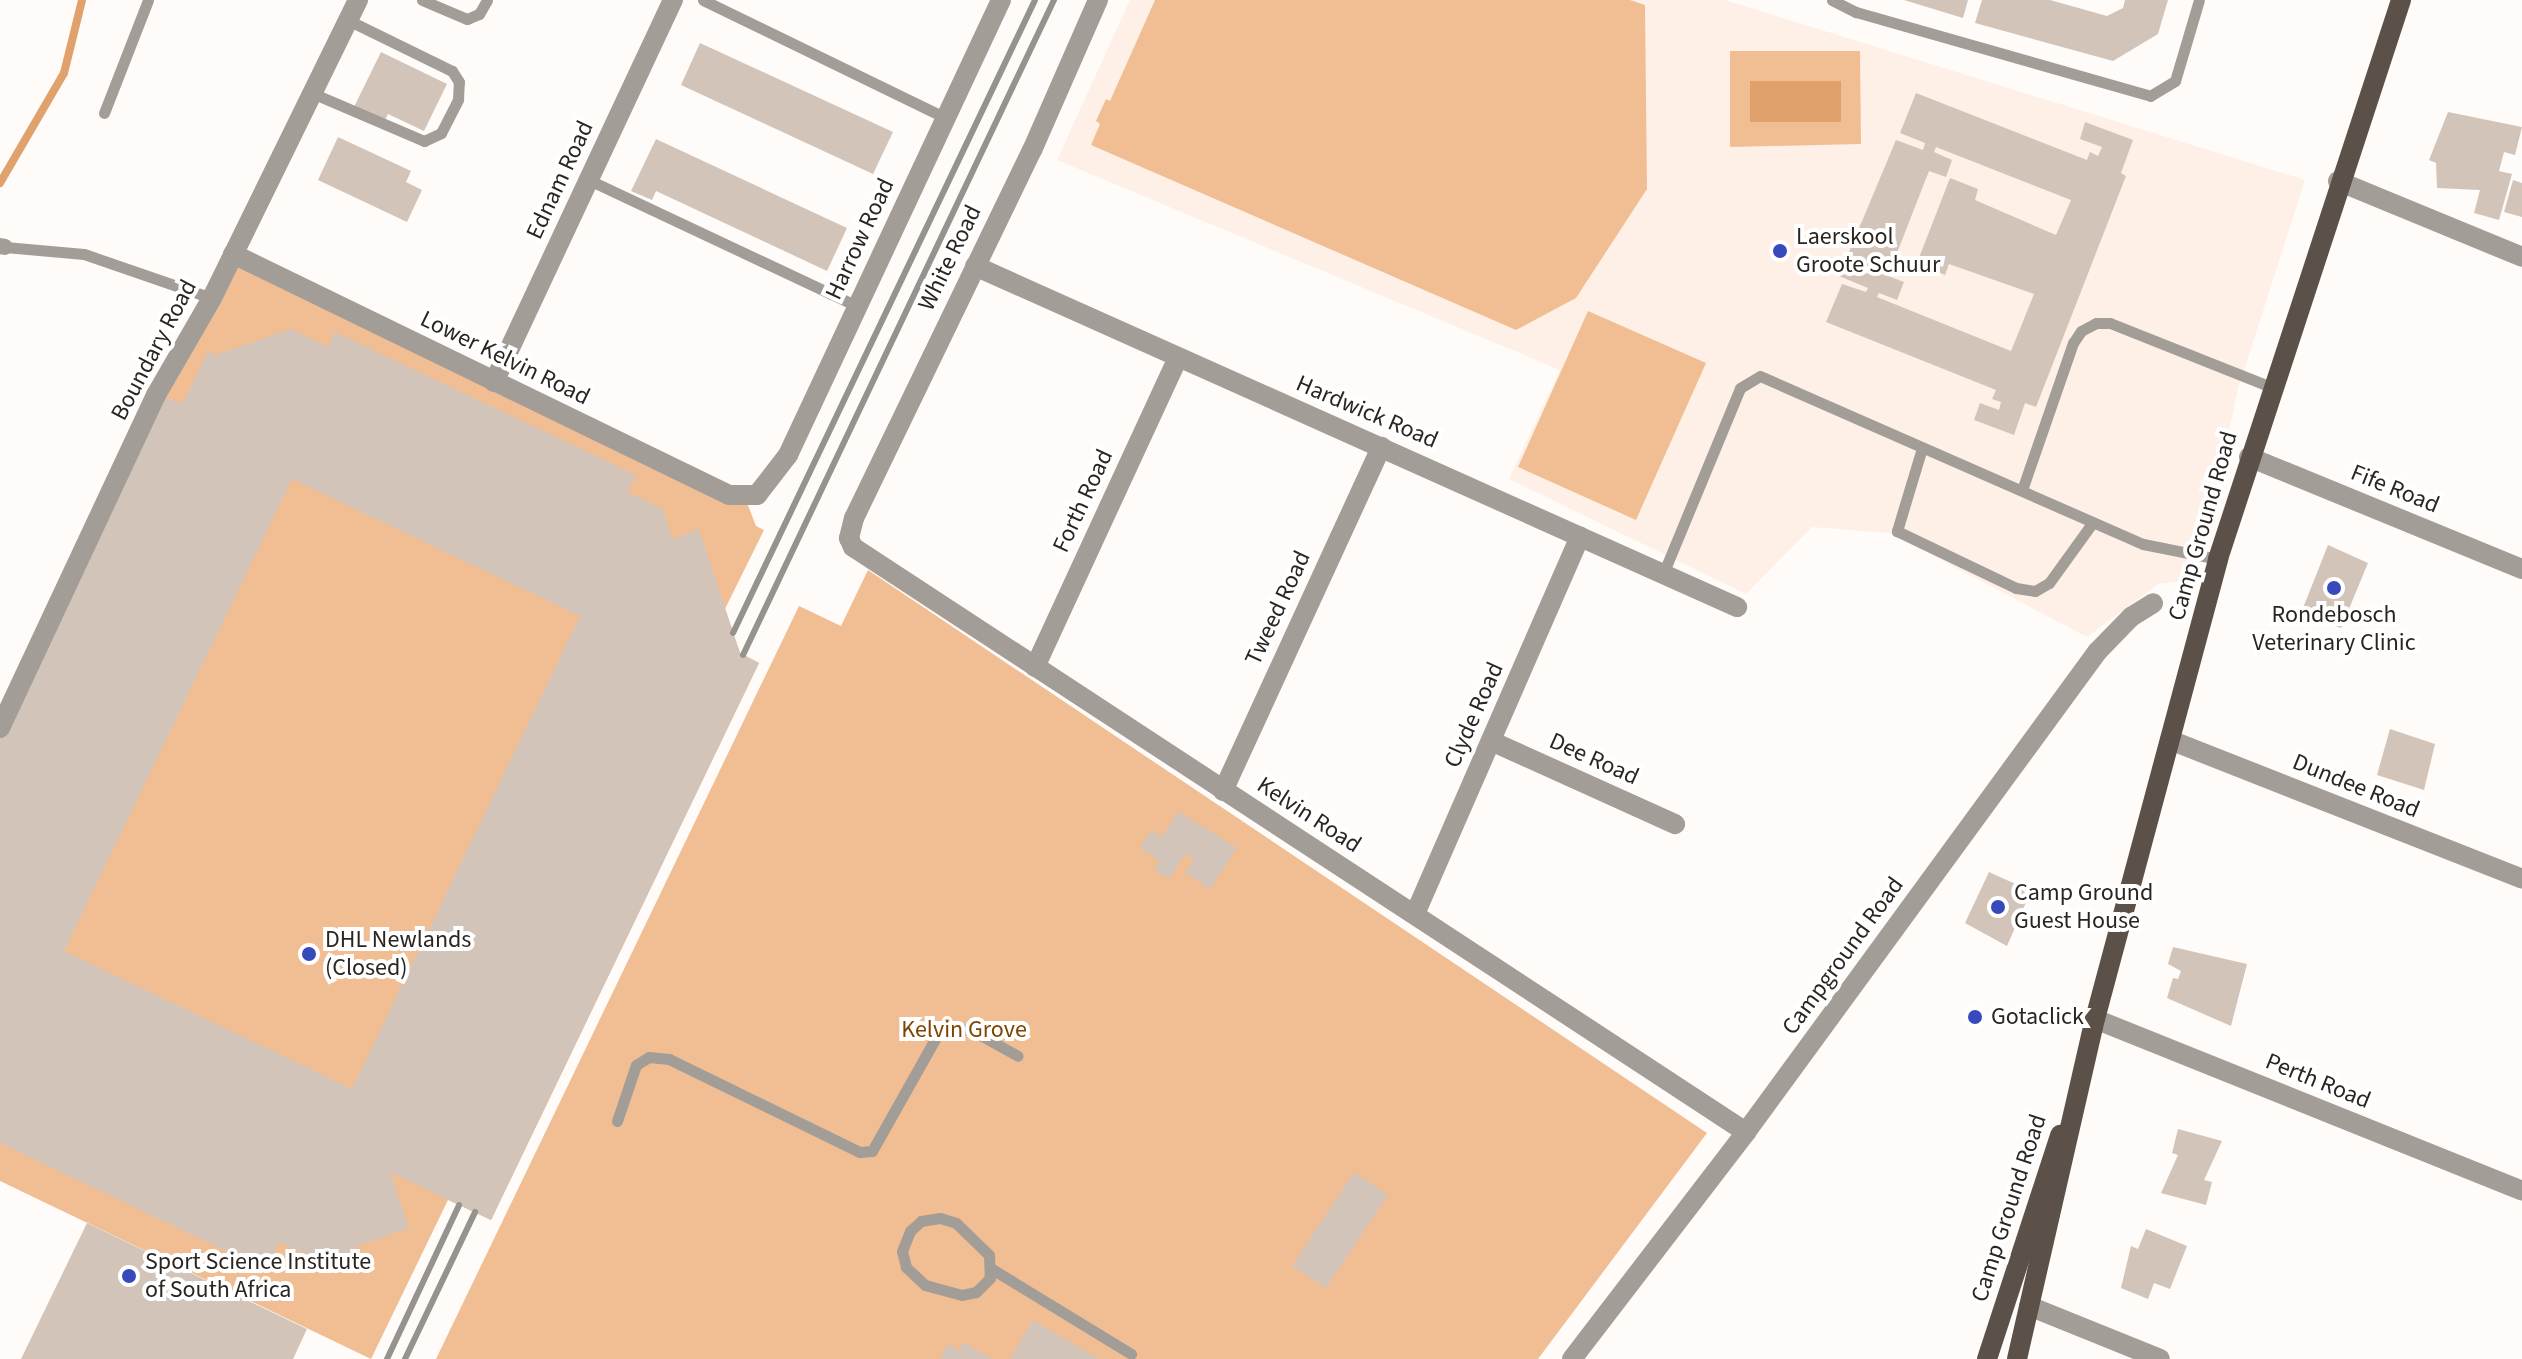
<!DOCTYPE html>
<html>
<head>
<meta charset="utf-8">
<style>
  body { margin:0 }
  #map { position:relative; width:2522px; height:1359px; overflow:hidden; background:#fefbf8; font-family:"Source Sans 3",sans-serif }
  div>[style] { position:absolute }
  [style*='--x'] { left:calc(var(--x)*1px); top:calc(var(--y)*1px); width:calc(var(--w)*1px); rotate:calc(var(--a)*1deg) }
  .built>* { inset:0; background:#fef0e6 }
  .green>* { inset:0; background:#f1be94 }
  .water>* { inset:0; background:#e0a16c }
  .stream>* { height:8px; margin:-4px; padding:0 4px; transform-origin:4px; border-radius:4px; background:#e0a16c }
  .building>* { inset:0; background:#d3c4b9 }
  .service>* { height:11px; margin:-5.5px; padding:0 5.5px; transform-origin:5.5px; border-radius:5.5px; background:#a39d98 }
  .pedestrian>* { height:16px; margin:-8px; padding:0 8px; transform-origin:8px; border-radius:8px; background:#a39d98 }
  .minor>* { height:20px; margin:-10px; padding:0 10px; transform-origin:10px; border-radius:10px; background:#a39d98 }
  .primary>* { height:20px; margin:-10px; padding:0 10px; transform-origin:10px; border-radius:10px; background:#5c5148 }
  .rail>* { height:6px; margin:-3px; padding:0 3px; transform-origin:3px; border-radius:3px; background:#96928e }
  .dots>* { width:22px; height:22px; translate:-50% -50%; box-sizing:border-box; border:4px solid #fff; border-radius:50% }
  span { translate:-50% -50%; white-space:nowrap; text-align:center; line-height:1.15; -webkit-text-stroke:8px #fff; paint-order:stroke }
  .street-label { font-size:24px; color:#2a2520 }
  .poi-label { font-size:24px; color:#2a2520 }
  .left { translate:0 -50%; text-align:left }
  .park-label { font-size:24px; color:#7e4500 }
</style>
</head>
<body>
<div id="map">
  <div class="built">
    <i style="clip-path:polygon(1130px 0,1725px 0,2305px 180px,2238px 389px,2203px 551px,2181px 581px,2158px 584px,2087px 637px,1890px 533px,1812px 527px,1746px 594px,1509px 479px,1560px 370px,1057px 160px)"></i>
  </div>
  <div class="green">
    <i style="clip-path:polygon(1155px 0,1630px 0,1645px 5px,1647px 189px,1576px 298px,1516px 330px,1091px 145px,1100px 124px,1096px 121px,1106px 99px,1110px 101px)"></i>
    <i style="clip-path:polygon(1730px 51px,1860px 51px,1861px 144px,1730px 147px)"></i>
    <i style="clip-path:polygon(233px 254px,744px 495px,756px 526px,764px 530px,725px 609px,740px 653px,759px 663px,491px 1220px,448px 1200px,371px 1359px,0 1181px,0 728px)"></i>
    <i style="clip-path:polygon(1588px 311px,1706px 363px,1636px 520px,1518px 467px)"></i>
    <i style="clip-path:polygon(868px 570px,1707px 1133px,1538px 1359px,436px 1359px,799px 606px,841px 626px)"></i>
  </div>
  <div class="water">
    <i style="clip-path:polygon(1750px 81px,1841px 81px,1841px 122px,1750px 122px)"></i>
  </div>
  <div class="stream">
    <i style="--x:0;--y:183;--w:127;--a:-59.8"></i>
    <i style="--x:64;--y:73;--w:75;--a:-76.1"></i>
  </div>
  <div class="building">
    <i style="clip-path:polygon(1904px 0,1968px 0,1963px 18px)"></i>
    <i style="clip-path:polygon(1982px 0,2050px 0,2107px 16px,2123px 8px,2125px 0,2168px 0,2158px 34px,2113px 61px,1975px 23px)"></i>
    <i style="clip-path:polygon(700px 43px,893px 132px,873px 174px,681px 85px)"></i>
    <i style="clip-path:polygon(381px 52px,447px 84px,424px 131px,388px 114px,383px 124px,353px 109px)"></i>
    <i style="clip-path:polygon(evenodd,1916px 93px,2087px 160px,2090px 152px,2098px 156px,2102px 147px,2080px 139px,2085px 122px,2133px 140px,2121px 173px,2126px 176px,2036px 407px,2025px 403px,2014px 435px,1974px 420px,1980px 403px,1999px 410px,2001px 402px,1992px 399px,1996px 390px,1826px 322px,1842px 284px,1866px 292px,1868px 288px,1839px 276px,1896px 140px,1923px 150px,1925px 143px,1900px 133px,1916px 93px,1936px 147px,2071px 200px,2056px 235px,1975px 200px,1978px 189px,1950px 178px,1917px 263px,1945px 275px,1949px 264px,2034px 294px,2011px 351px,1877px 297px,1879px 293px,1897px 300px,1904px 282px,1888px 276px,1929px 171px,1946px 177px,1952px 160px,1934px 152px,1936px 147px)"></i>
    <i style="clip-path:polygon(2448px 112px,2522px 127px,2515px 155px,2504px 152px,2499px 171px,2512px 174px,2499px 220px,2474px 213px,2480px 190px,2437px 188px,2436px 163px,2429px 160px)"></i>
    <i style="clip-path:polygon(338px 137px,411px 171px,406px 182px,422px 190px,407px 222px,318px 180px)"></i>
    <i style="clip-path:polygon(656px 139px,847px 228px,827px 271px,656px 191px,652px 200px,631px 191px)"></i>
    <i style="clip-path:polygon(2513px 180px,2522px 183px,2522px 217px,2504px 212px)"></i>
    <i style="clip-path:polygon(evenodd,291px 329px,328px 347px,335px 332px,636px 475px,627px 492px,663px 509px,672px 539px,699px 529px,740px 653px,759px 663px,491px 1220px,390px 1172px,409px 1228px,354px 1247px,342px 1272px,279px 1242px,266px 1270px,0 1143px,0 728px,156px 395px,183px 403px,208px 351px,215px 355px,291px 329px,292px 479px,580px 616px,352px 1089px,64px 951px,292px 479px)"></i>
    <i style="clip-path:polygon(2328px 545px,2368px 563px,2341px 628px,2301px 613px)"></i>
    <i style="clip-path:polygon(2390px 729px,2435px 744px,2424px 790px,2377px 775px)"></i>
    <i style="clip-path:polygon(1178px 811px,1237px 848px,1210px 889px,1185px 873px,1194px 859px,1185px 854px,1169px 879px,1154px 870px,1160px 861px,1140px 848px,1151px 830px,1162px 837px)"></i>
    <i style="clip-path:polygon(1989px 872px,2031px 891px,2007px 946px,1965px 923px)"></i>
    <i style="clip-path:polygon(2173px 947px,2247px 964px,2231px 1026px,2167px 998px,2173px 978px,2178px 979px,2181px 971px,2168px 964px)"></i>
    <i style="clip-path:polygon(2178px 1129px,2222px 1141px,2204px 1180px,2212px 1182px,2206px 1205px,2161px 1193px,2178px 1155px,2172px 1153px)"></i>
    <i style="clip-path:polygon(1354px 1172px,1388px 1195px,1326px 1288px,1292px 1266px)"></i>
    <i style="clip-path:polygon(87px 1223px,307px 1329px,293px 1359px,21px 1359px)"></i>
    <i style="clip-path:polygon(2146px 1229px,2187px 1246px,2170px 1289px,2154px 1283px,2148px 1299px,2121px 1288px,2131px 1246px,2138px 1249px)"></i>
    <i style="clip-path:polygon(1033px 1320px,1099px 1359px,1010px 1359px)"></i>
    <i style="clip-path:polygon(963px 1342px,992px 1359px,940px 1359px,948px 1344px,958px 1350px)"></i>
  </div>
  <div class="service">
    <i style="--x:422;--y:0;--w:49;--a:22.9"></i>
    <i style="--x:467;--y:19;--w:13;--a:-23"></i>
    <i style="--x:479;--y:14;--w:16;--a:-60"></i>
    <i style="--x:703;--y:0;--w:270;--a:25.9"></i>
    <i style="--x:1832;--y:0;--w:27;--a:27"></i>
    <i style="--x:1856;--y:12;--w:306;--a:15.9"></i>
    <i style="--x:2150;--y:96;--w:29;--a:-31"></i>
    <i style="--x:2175;--y:81;--w:84;--a:-73.5"></i>
    <i style="--x:312;--y:93;--w:122;--a:23.2"></i>
    <i style="--x:424;--y:141;--w:19;--a:-25"></i>
    <i style="--x:441;--y:133;--w:38;--a:-63"></i>
    <i style="--x:458;--y:99;--w:17;--a:-87"></i>
    <i style="--x:459;--y:82;--w:13;--a:-122"></i>
    <i style="--x:452;--y:71;--w:116;--a:-153.9"></i>
    <i style="--x:104;--y:113;--w:121;--a:-68.7"></i>
    <i style="--x:589;--y:180;--w:296;--a:25.2"></i>
    <i style="--x:5;--y:247;--w:79;--a:5.1"></i>
    <i style="--x:84;--y:254;--w:135;--a:19"></i>
    <i style="--x:831;--y:294;--w:47;--a:-65.1"></i>
    <i style="--x:1922;--y:448;--w:87;--a:106.8"></i>
    <i style="--x:1897;--y:531;--w:132;--a:25.6"></i>
    <i style="--x:2016;--y:588;--w:19;--a:9"></i>
    <i style="--x:2035;--y:591;--w:16;--a:-30"></i>
    <i style="--x:2049;--y:583;--w:75;--a:-54.2"></i>
    <i style="--x:2022;--y:490;--w:156;--a:-70.9"></i>
    <i style="--x:2073;--y:343;--w:14;--a:-56"></i>
    <i style="--x:2081;--y:331;--w:17;--a:-28"></i>
    <i style="--x:2096;--y:323;--w:14;--a:0"></i>
    <i style="--x:2110;--y:323;--w:173;--a:21.7"></i>
    <i style="--x:1663;--y:574;--w:201;--a:-67.5"></i>
    <i style="--x:1740;--y:388;--w:23;--a:-31"></i>
    <i style="--x:1760;--y:376;--w:418;--a:23.7"></i>
    <i style="--x:2143;--y:544;--w:76;--a:11.3"></i>
    <i style="--x:617;--y:1121;--w:59;--a:-71.3"></i>
    <i style="--x:636;--y:1065;--w:15;--a:-32"></i>
    <i style="--x:649;--y:1057;--w:20;--a:6"></i>
    <i style="--x:669;--y:1059;--w:212;--a:26"></i>
    <i style="--x:860;--y:1152;--w:12;--a:-5"></i>
    <i style="--x:872;--y:1151;--w:142;--a:-60.6"></i>
    <i style="--x:942;--y:1027;--w:31;--a:7"></i>
    <i style="--x:973;--y:1031;--w:51;--a:29.1"></i>
    <i style="--x:940;--y:1218;--w:17;--a:17"></i>
    <i style="--x:956;--y:1223;--w:46;--a:44.1"></i>
    <i style="--x:989;--y:1255;--w:23;--a:88"></i>
    <i style="--x:990;--y:1278;--w:20;--a:135"></i>
    <i style="--x:976;--y:1292;--w:14;--a:168"></i>
    <i style="--x:962;--y:1295;--w:38;--a:-165"></i>
    <i style="--x:925;--y:1285;--w:26;--a:-137"></i>
    <i style="--x:906;--y:1267;--w:16;--a:-104"></i>
    <i style="--x:902;--y:1251;--w:22;--a:-68"></i>
    <i style="--x:910;--y:1231;--w:15;--a:-42"></i>
    <i style="--x:921;--y:1221;--w:19;--a:-9"></i>
    <i style="--x:992;--y:1269;--w:163;--a:31.4"></i>
  </div>
  <div class="pedestrian">
    <i style="--x:0;--y:246;--w:5;--a:11"></i>
  </div>
  <div class="minor">
    <i style="--x:1098;--y:0;--w:164;--a:113.7"></i>
    <i style="--x:1032;--y:150;--w:409;--a:115.8"></i>
    <i style="--x:854;--y:518;--w:21;--a:104"></i>
    <i style="--x:849;--y:538;--w:10;--a:66"></i>
    <i style="--x:853;--y:547;--w:1068;--a:33.23"></i>
    <i style="--x:2338;--y:181;--w:199;--a:22.4"></i>
    <i style="--x:233;--y:254;--w:551;--a:25.91"></i>
    <i style="--x:729;--y:495;--w:28;--a:0"></i>
    <i style="--x:757;--y:495;--w:51;--a:-52.2"></i>
    <i style="--x:788;--y:455;--w:502;--a:-64.91"></i>
    <i style="--x:975;--y:266;--w:835;--a:24.11"></i>
    <i style="--x:494;--y:382;--w:422;--a:-64.9"></i>
    <i style="--x:2249;--y:457;--w:295;--a:22.3"></i>
    <i style="--x:1035;--y:667;--w:341;--a:-65.2"></i>
    <i style="--x:0;--y:728;--w:368;--a:-64.9"></i>
    <i style="--x:156;--y:395;--w:112;--a:-60"></i>
    <i style="--x:212;--y:298;--w:332;--a:-63.9"></i>
    <i style="--x:2170;--y:740;--w:378;--a:21.5"></i>
    <i style="--x:1491;--y:741;--w:202;--a:24.3"></i>
    <i style="--x:1223;--y:791;--w:379;--a:-65.3"></i>
    <i style="--x:1415;--y:914;--w:412;--a:-66.4"></i>
    <i style="--x:2095;--y:1019;--w:460;--a:21.9"></i>
    <i style="--x:2029;--y:1306;--w:141;--a:22"></i>
    <i style="--x:1572;--y:1359;--w:286;--a:-52.5"></i>
    <i style="--x:1746;--y:1132;--w:595;--a:-53.82"></i>
    <i style="--x:2097;--y:652;--w:49;--a:-45.8"></i>
    <i style="--x:2131;--y:617;--w:26;--a:-32"></i>
  </div>
  <div class="primary">
    <i style="--x:1987;--y:1359;--w:236;--a:-71.9"></i>
    <i style="--x:2017;--y:1359;--w:349;--a:-77.1"></i>
    <i style="--x:2095;--y:1019;--w:476;--a:-75"></i>
    <i style="--x:2218;--y:559;--w:588;--a:-71.87"></i>
  </div>
  <div class="rail">
    <i style="--x:733;--y:633;--w:701;--a:-64.49"></i>
    <i style="--x:743;--y:655;--w:725;--a:-64.6"></i>
    <i style="--x:387;--y:1359;--w:170;--a:-64.9"></i>
    <i style="--x:405;--y:1359;--w:163;--a:-64.5"></i>
  </div>
  <div class="dots">
    <i style="left:1780px;top:251px;background:#3749bb"></i>
    <i style="left:2334px;top:588px;background:#3749bb"></i>
    <i style="left:1998px;top:907px;background:#3749bb"></i>
    <i style="left:309px;top:954px;background:#3749bb"></i>
    <i style="left:1975px;top:1017px;background:#3749bb"></i>
    <i style="left:129px;top:1276px;background:#3749bb"></i>
  </div>
  <div class="street-label">
    <span style="left:560px;top:180px;rotate:-65deg">Ednam Road</span>
    <span style="left:860px;top:239px;rotate:-65deg">Harrow Road</span>
    <span style="left:950px;top:258px;rotate:-64deg">White Road</span>
    <span style="left:154px;top:350px;rotate:-62deg">Boundary Road</span>
    <span style="left:505px;top:358px;rotate:26deg">Lower Kelvin Road</span>
    <span style="left:1367px;top:412px;rotate:23deg">Hardwick Road</span>
    <span style="left:2395px;top:489px;rotate:22deg">Fife Road</span>
    <span style="left:1083px;top:501px;rotate:-65deg">Forth Road</span>
    <span style="left:2203px;top:526px;rotate:-74deg">Camp Ground Road</span>
    <span style="left:1278px;top:608px;rotate:-65deg">Tweed Road</span>
    <span style="left:1474px;top:715px;rotate:-66deg">Clyde Road</span>
    <span style="left:1594px;top:759px;rotate:24deg">Dee Road</span>
    <span style="left:2356px;top:786px;rotate:22deg">Dundee Road</span>
    <span style="left:1309px;top:815px;rotate:33deg">Kelvin Road</span>
    <span style="left:1843px;top:956px;rotate:-54deg">Campground Road</span>
    <span style="left:2318px;top:1081px;rotate:22deg">Perth Road</span>
    <span style="left:2009px;top:1208px;rotate:-72deg">Camp Ground Road</span>
  </div>
  <div class="poi-label">
    <span class="left" style="left:1796px;top:251px">Laerskool<br>Groote Schuur</span>
    <span style="left:2334px;top:629px">Rondebosch<br>Veterinary Clinic</span>
    <span class="left" style="left:2014px;top:907px">Camp Ground<br>Guest House</span>
    <span class="left" style="left:325px;top:954px">DHL Newlands<br>(Closed)</span>
    <span class="left" style="left:1991px;top:1017px">Gotaclick</span>
    <span class="left" style="left:145px;top:1276px">Sport Science Institute<br>of South Africa</span>
  </div>
  <div class="park-label">
    <span style="left:964px;top:1030px">Kelvin Grove</span>
  </div>
</div>
</body>
</html>
